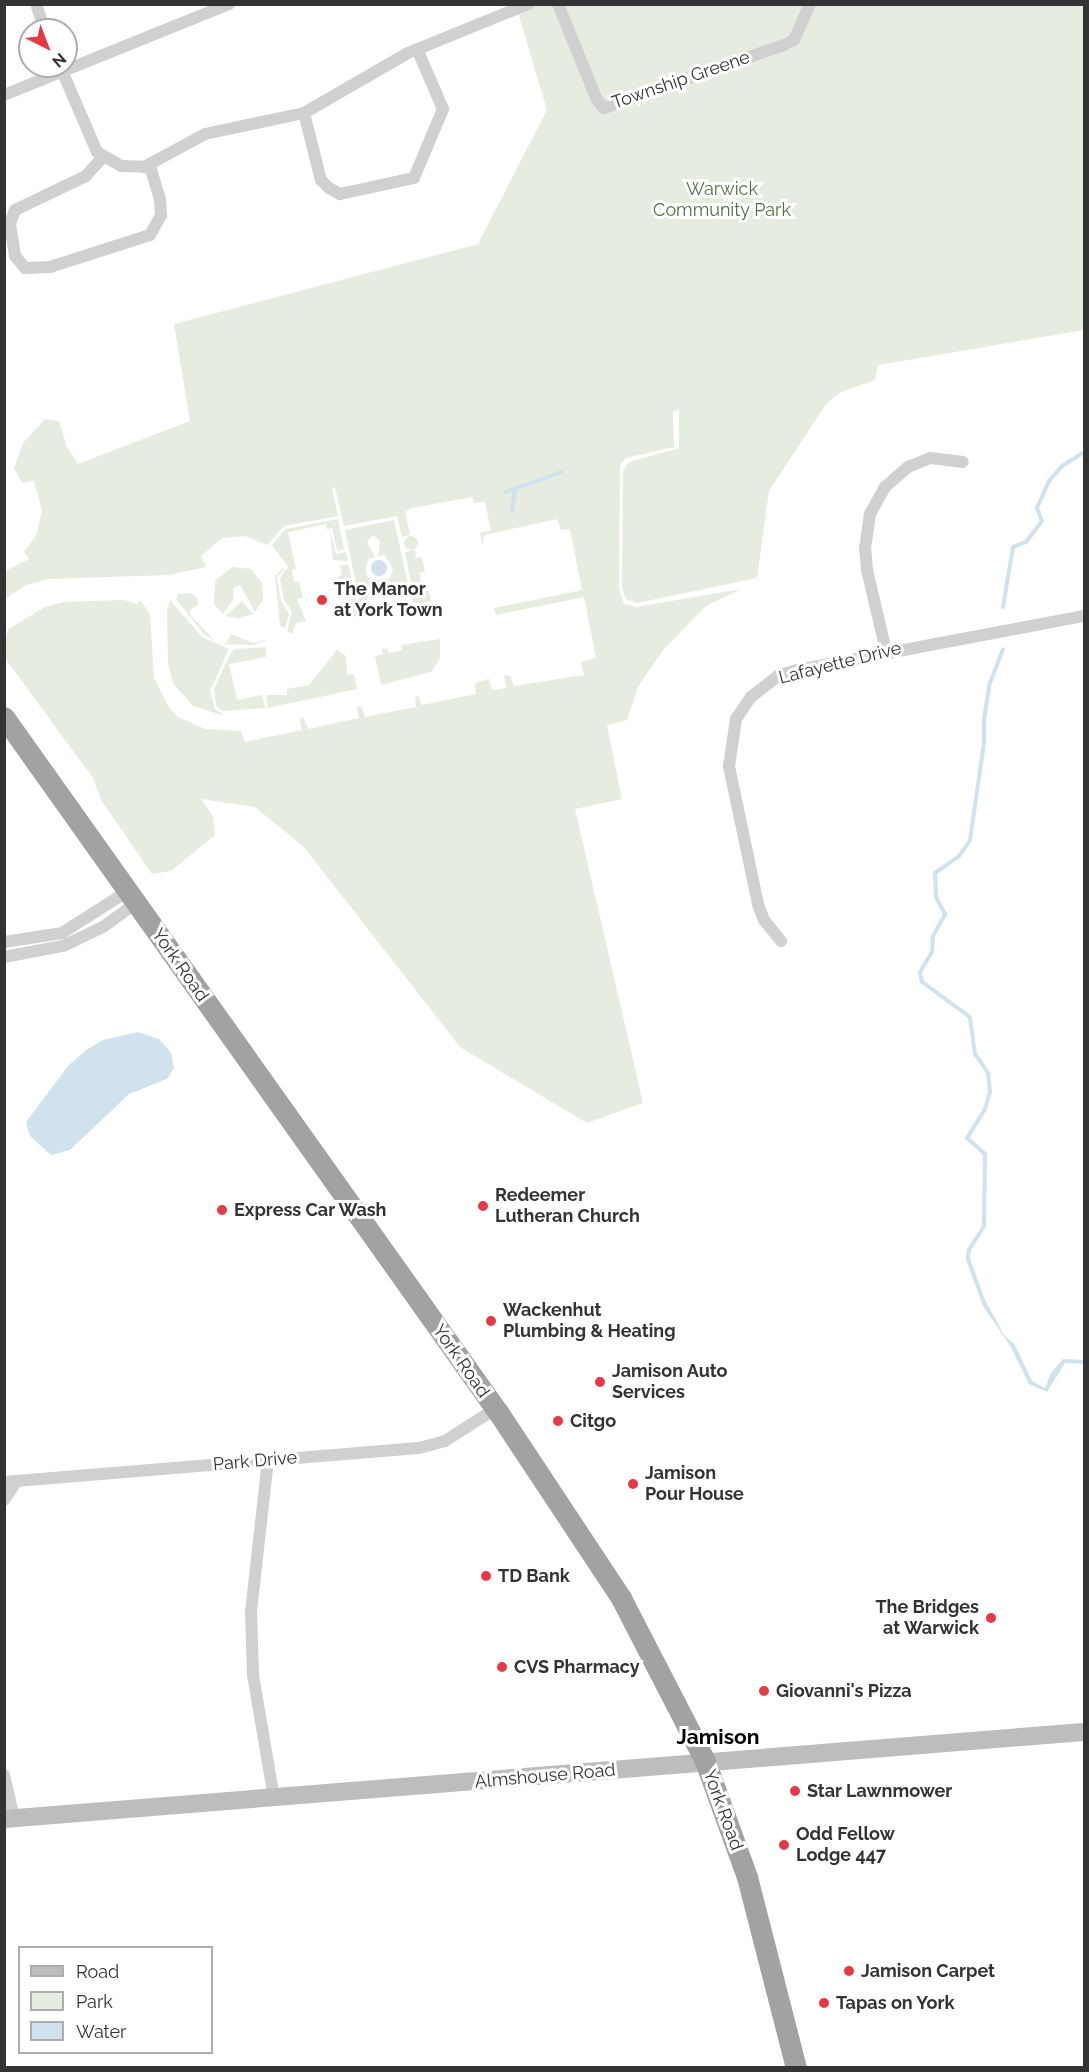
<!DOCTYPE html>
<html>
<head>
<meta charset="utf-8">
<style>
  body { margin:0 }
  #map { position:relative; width:1089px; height:2072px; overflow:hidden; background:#fff; font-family:Raleway,sans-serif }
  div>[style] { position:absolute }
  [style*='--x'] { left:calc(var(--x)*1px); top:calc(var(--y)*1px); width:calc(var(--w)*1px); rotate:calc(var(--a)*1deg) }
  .green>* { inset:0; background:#e6ecdf }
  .round { border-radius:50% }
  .water>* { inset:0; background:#cfe2ee }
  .stream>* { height:4px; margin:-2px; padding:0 2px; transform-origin:2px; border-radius:2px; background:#cfe2ee }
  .minor>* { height:12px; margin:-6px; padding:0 6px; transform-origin:6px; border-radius:6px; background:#d0d0d0 }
  .secondary>* { height:18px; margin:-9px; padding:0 9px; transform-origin:9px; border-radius:9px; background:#bdbdbd }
  .trunk>* { height:21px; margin:-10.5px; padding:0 10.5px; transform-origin:10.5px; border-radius:10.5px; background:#a2a2a2 }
  .dots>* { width:16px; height:16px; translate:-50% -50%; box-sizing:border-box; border:3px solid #fff; border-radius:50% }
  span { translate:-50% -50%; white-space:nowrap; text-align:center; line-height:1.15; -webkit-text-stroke:6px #fff; paint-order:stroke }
  .street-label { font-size:18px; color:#333 }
  .park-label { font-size:18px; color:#56703f }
  .poi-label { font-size:18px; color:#333; font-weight:700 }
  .left { translate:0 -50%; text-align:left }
  .right { translate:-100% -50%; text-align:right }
  .quarter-label { font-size:21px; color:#000; font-weight:700 }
  .frame { position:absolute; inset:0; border:6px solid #333; pointer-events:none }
  .legend { position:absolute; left:18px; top:1946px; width:195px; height:108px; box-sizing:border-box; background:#fff; border:2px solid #adadad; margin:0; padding:8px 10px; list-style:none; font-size:18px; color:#333 }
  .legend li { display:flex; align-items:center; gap:12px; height:30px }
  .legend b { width:30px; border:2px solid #adadad }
  .north { position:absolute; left:18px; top:18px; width:60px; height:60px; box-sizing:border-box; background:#fff; border:2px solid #adadad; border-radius:50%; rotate:138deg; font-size:16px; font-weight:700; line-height:24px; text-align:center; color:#333 }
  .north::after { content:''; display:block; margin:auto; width:21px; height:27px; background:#e63946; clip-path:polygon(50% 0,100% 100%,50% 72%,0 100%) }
</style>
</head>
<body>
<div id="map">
  <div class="green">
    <i style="clip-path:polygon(528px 4px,1084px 5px,1084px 330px,878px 365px,875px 380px,839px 393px,826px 404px,769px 491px,757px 578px,637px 603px,626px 599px,622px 589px,623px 471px,629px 462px,679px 448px,679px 410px,673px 412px,674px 447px,626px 458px,620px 465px,619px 589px,624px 604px,636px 607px,742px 589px,706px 606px,663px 650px,638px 687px,627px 720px,607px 725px,622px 799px,575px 809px,643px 1103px,587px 1123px,460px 1047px,304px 847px,255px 807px,201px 799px,213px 816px,215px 835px,171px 871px,152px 874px,101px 800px,93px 778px,5px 658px,5px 638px,9px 629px,45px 607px,63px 602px,124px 600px,137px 604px,140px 600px,150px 614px,154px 678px,169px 707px,178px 717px,205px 729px,241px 731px,245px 742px,302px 730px,300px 719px,303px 717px,308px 729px,359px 718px,357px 708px,361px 706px,365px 717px,416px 707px,415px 697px,418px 695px,422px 705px,476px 694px,475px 683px,489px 679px,492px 690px,506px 688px,504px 676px,510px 675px,514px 686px,584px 675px,581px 662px,596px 658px,584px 597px,496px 615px,494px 608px,582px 590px,570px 529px,561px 530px,557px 519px,484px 535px,483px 546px,480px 533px,491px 530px,485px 502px,474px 503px,472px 497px,412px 508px,405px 512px,410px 535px,402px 537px,397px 516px,344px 526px,335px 487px,332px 488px,338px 516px,284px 526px,267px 545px,245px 536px,222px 538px,201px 556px,206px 567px,169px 575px,49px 579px,26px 585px,5px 599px,5px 571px,29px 559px,24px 552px,36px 536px,42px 511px,34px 481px,22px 483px,14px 468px,23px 443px,45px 419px,59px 421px,67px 447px,78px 464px,190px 421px,174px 324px,478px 244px,547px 110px,517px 9px)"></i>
    <i style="clip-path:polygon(338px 519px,344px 549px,337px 551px,332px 528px,327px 529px,326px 524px,288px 532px,296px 569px,292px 570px,294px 582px,299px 582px,303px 597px,297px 599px,306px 621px,296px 623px,292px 634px,287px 631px,292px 611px,284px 600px,280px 578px,288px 567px,272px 545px,286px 529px)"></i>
    <i style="clip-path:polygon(394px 520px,410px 593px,405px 594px,394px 584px,384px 584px,383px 579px,390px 578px,393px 569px,385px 555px,378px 557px,380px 541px,373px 535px,367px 542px,375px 557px,368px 559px,366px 569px,367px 576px,373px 582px,379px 580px,380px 585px,370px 590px,366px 603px,360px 604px,345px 530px)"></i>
    <i style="clip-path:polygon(330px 530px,336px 554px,346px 552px,348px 561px,333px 560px)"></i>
    <i class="round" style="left:404px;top:536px;width:14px;height:14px"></i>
    <i style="clip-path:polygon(415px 550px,416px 558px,422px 557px,425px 572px,419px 573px,421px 582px,411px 583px,405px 552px)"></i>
    <i style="clip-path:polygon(282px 564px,285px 569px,277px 577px,281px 601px,289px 614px,285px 629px,280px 626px,275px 576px,284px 568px)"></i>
    <i style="clip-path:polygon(348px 564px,355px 595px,346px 597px,337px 577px,342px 575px,340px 566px)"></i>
    <i style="clip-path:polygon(232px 567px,251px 569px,262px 583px,263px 600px,255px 612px,240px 585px,233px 588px,234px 598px,223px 614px,214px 604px,215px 581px)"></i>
    <i style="clip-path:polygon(427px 584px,431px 601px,413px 605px,412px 586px)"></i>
    <i style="clip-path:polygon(189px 593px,196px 596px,199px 604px,189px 611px,192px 617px,216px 642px,204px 634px,176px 599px,178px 594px)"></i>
    <i style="clip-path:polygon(355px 598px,362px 615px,345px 619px,341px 603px)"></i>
    <i style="clip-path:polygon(170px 600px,202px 637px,229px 649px,210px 691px,215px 709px,225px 716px,193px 706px,173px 683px,168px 663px,167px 611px)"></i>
    <i style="clip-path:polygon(242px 601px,253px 614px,239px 618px,226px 616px)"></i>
    <i style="clip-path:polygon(231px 634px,253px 643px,269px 639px,255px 645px,222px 644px,227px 643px)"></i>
    <i style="clip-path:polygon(440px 639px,440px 658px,431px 672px,381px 685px,375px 656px,383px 654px,382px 649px,387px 648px,389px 653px,402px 650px,401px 645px)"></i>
    <i style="clip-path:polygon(266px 647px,266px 657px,229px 664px,237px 700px,262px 695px,265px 708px,222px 711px,216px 705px,214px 689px,230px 654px,235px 649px)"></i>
    <i style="clip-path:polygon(337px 650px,346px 656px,347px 675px,354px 674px,357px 689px,268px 708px,266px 695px,287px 695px,287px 689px,309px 685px)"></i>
  </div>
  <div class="water">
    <i class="round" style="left:371px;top:560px;width:16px;height:16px"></i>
    <i style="clip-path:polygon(138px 1032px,159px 1039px,171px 1053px,174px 1068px,167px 1079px,129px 1094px,70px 1150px,51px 1155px,30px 1136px,26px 1122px,68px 1066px,86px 1050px,103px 1040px)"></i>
    <i style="clip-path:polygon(984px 1298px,1004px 1335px,1015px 1345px,1032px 1381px,1045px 1388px,1051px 1373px,1063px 1359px,1084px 1360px,1084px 1364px,1065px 1363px,1047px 1392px,1029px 1384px,1011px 1347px,983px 1306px)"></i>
  </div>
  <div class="stream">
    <i style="--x:506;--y:492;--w:59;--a:-20"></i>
    <i style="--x:512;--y:511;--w:22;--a:-82"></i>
    <i style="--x:1003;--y:607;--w:61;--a:-80.5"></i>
    <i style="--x:1013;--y:547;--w:14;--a:-21"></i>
    <i style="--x:1026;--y:542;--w:26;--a:-53"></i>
    <i style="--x:1042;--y:521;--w:14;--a:-111"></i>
    <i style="--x:1037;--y:508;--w:30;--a:-66"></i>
    <i style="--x:1049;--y:481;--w:20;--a:-49"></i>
    <i style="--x:1062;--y:466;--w:26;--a:-32"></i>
    <i style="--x:984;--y:1303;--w:47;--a:-110"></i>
    <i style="--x:968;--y:1259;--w:9;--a:-84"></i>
    <i style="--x:969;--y:1250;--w:28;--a:-58"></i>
    <i style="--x:984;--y:1226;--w:72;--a:-89.2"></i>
    <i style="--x:985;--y:1154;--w:24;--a:-138"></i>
    <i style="--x:967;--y:1138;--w:34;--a:-58"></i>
    <i style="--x:985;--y:1109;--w:18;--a:-74"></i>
    <i style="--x:990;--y:1092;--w:19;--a:-96"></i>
    <i style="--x:988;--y:1073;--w:23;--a:-124"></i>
    <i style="--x:975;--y:1054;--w:37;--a:-98"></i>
    <i style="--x:970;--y:1017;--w:59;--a:-143.9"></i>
    <i style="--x:922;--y:982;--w:10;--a:-101"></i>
    <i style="--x:920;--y:972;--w:23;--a:-59"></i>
    <i style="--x:932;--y:952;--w:16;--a:-86"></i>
    <i style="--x:933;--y:936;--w:25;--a:-61"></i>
    <i style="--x:945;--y:914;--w:19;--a:-118"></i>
    <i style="--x:936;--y:897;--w:24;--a:-92"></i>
    <i style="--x:935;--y:873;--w:29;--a:-35"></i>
    <i style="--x:959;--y:856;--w:19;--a:-55"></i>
    <i style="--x:970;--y:840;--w:98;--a:-81.8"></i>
    <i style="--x:984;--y:743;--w:24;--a:-90"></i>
    <i style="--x:984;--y:719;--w:36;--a:-81"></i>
    <i style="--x:990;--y:683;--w:36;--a:-69"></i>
  </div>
  <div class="minor">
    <i style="--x:36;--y:4;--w:28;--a:71"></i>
    <i style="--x:558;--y:4;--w:104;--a:67.9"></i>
    <i style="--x:597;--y:100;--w:11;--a:49"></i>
    <i style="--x:604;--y:108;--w:191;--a:-19.3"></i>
    <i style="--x:784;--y:45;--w:11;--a:-27"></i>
    <i style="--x:794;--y:40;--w:39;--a:-66"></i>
    <i style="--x:60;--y:66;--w:94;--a:66.7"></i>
    <i style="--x:97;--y:152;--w:28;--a:30"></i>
    <i style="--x:121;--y:166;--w:23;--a:2"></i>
    <i style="--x:144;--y:167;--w:69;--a:-28.4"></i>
    <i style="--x:205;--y:134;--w:101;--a:-12"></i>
    <i style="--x:304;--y:113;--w:120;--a:-30"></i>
    <i style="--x:408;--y:53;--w:130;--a:-22.2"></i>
    <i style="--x:4;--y:95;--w:243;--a:-22"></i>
    <i style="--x:304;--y:113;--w:69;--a:75.8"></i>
    <i style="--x:321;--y:180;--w:11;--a:45"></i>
    <i style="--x:329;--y:188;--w:13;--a:29"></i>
    <i style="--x:340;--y:194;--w:76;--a:-12.2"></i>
    <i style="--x:414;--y:178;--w:75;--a:-67.2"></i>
    <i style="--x:443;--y:109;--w:65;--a:-113.4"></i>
    <i style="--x:103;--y:157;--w:25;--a:132"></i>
    <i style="--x:86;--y:176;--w:79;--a:154.4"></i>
    <i style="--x:15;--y:210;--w:15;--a:110"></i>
    <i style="--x:10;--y:224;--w:32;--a:81"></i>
    <i style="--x:15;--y:256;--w:16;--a:50"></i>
    <i style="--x:25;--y:268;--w:25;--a:-2"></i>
    <i style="--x:50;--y:267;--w:105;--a:-17.7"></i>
    <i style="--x:150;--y:235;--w:23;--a:-61"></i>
    <i style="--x:161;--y:215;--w:16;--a:-94"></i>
    <i style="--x:160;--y:199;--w:34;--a:-107"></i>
    <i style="--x:886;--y:651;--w:83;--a:-103.2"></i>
    <i style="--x:867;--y:570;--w:21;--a:-95"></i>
    <i style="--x:865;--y:549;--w:35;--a:-82"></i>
    <i style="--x:870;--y:514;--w:31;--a:-61"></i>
    <i style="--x:885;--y:487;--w:30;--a:-41"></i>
    <i style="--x:908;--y:467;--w:24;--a:-22"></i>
    <i style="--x:930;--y:458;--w:33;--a:7"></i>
    <i style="--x:781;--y:941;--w:27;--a:-129"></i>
    <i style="--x:764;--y:920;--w:17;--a:-111"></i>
    <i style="--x:758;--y:904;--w:141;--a:-101.9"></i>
    <i style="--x:729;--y:766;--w:48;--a:-81.5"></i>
    <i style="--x:736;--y:719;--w:27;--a:-56"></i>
    <i style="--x:751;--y:697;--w:36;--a:-38"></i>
    <i style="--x:779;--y:675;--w:20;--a:-15"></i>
    <i style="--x:798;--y:670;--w:291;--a:-10.7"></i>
    <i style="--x:4;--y:942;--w:59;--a:-8.8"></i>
    <i style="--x:62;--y:933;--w:78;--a:-32.5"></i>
    <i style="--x:4;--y:957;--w:60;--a:-10.6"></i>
    <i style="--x:63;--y:946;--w:44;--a:-25.4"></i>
    <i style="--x:103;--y:927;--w:41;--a:-36"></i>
    <i style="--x:268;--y:1460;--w:152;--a:96.4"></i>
    <i style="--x:251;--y:1611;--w:64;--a:88.2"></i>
    <i style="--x:253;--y:1675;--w:125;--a:80.3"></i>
    <i style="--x:4;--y:1482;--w:416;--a:-4.7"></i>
    <i style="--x:419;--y:1448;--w:27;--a:-15"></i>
    <i style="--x:445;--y:1441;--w:59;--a:-32.6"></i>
    <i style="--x:4;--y:1500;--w:23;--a:-56"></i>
    <i style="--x:4;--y:1775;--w:44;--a:76.9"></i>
  </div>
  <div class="secondary">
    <i style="--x:4;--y:1819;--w:1083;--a:-4.61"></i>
  </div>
  <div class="trunk">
    <i style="--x:4;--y:717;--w:853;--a:54.6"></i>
    <i style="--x:498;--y:1412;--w:223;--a:56.5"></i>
    <i style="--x:621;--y:1598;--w:183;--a:62.7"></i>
    <i style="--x:705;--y:1761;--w:123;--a:70.1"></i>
    <i style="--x:747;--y:1877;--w:197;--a:75.6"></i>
  </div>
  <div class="dots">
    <i style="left:322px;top:600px;background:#e63946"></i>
    <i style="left:483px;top:1206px;background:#e63946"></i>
    <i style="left:222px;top:1210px;background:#e63946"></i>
    <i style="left:491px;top:1321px;background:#e63946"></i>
    <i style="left:600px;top:1382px;background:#e63946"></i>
    <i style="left:558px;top:1421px;background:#e63946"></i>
    <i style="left:633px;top:1484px;background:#e63946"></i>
    <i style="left:486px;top:1576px;background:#e63946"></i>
    <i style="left:991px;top:1618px;background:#e63946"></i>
    <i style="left:502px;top:1667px;background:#e63946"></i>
    <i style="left:764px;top:1691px;background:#e63946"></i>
    <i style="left:795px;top:1791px;background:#e63946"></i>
    <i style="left:784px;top:1845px;background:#e63946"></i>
    <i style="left:849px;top:1971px;background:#e63946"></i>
    <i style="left:824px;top:2003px;background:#e63946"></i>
  </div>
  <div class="street-label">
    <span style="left:681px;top:80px;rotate:-19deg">Township Greene</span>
    <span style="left:840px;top:663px;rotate:-14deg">Lafayette Drive</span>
    <span style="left:180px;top:965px;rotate:55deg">York Road</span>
    <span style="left:461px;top:1361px;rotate:55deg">York Road</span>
    <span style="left:255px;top:1461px;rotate:-5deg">Park Drive</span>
    <span style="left:545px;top:1776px;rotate:-5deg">Almshouse Road</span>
    <span style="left:723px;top:1810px;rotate:70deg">York Road</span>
  </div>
  <div class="park-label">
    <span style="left:722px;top:200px">Warwick<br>Community Park</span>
  </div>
  <div class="poi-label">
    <span class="left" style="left:334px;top:600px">The Manor<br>at York Town</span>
    <span class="left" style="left:495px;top:1206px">Redeemer<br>Lutheran Church</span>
    <span class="left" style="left:234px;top:1210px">Express Car Wash</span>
    <span class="left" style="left:503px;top:1321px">Wackenhut<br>Plumbing &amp; Heating</span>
    <span class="left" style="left:612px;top:1382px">Jamison Auto<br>Services</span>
    <span class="left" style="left:570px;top:1421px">Citgo</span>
    <span class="left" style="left:645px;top:1484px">Jamison<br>Pour House</span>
    <span class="left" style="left:498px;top:1576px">TD Bank</span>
    <span class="right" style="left:979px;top:1618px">The Bridges<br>at Warwick</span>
    <span class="left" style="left:514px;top:1667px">CVS Pharmacy</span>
    <span class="left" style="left:776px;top:1691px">Giovanni's Pizza</span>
    <span class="left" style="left:807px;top:1791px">Star Lawnmower</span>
    <span class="left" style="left:796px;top:1845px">Odd Fellow<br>Lodge 447</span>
    <span class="left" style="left:861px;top:1971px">Jamison Carpet</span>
    <span class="left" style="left:836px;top:2003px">Tapas on York</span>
  </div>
  <div class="quarter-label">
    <span style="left:718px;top:1737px">Jamison</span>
  </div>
  <div class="frame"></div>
  <ul class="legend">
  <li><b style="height:8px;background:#bdbdbd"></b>Road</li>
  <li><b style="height:16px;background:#e6ecdf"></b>Park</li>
  <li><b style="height:16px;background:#cfe2ee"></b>Water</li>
  </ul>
  <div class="north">N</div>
</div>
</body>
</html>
